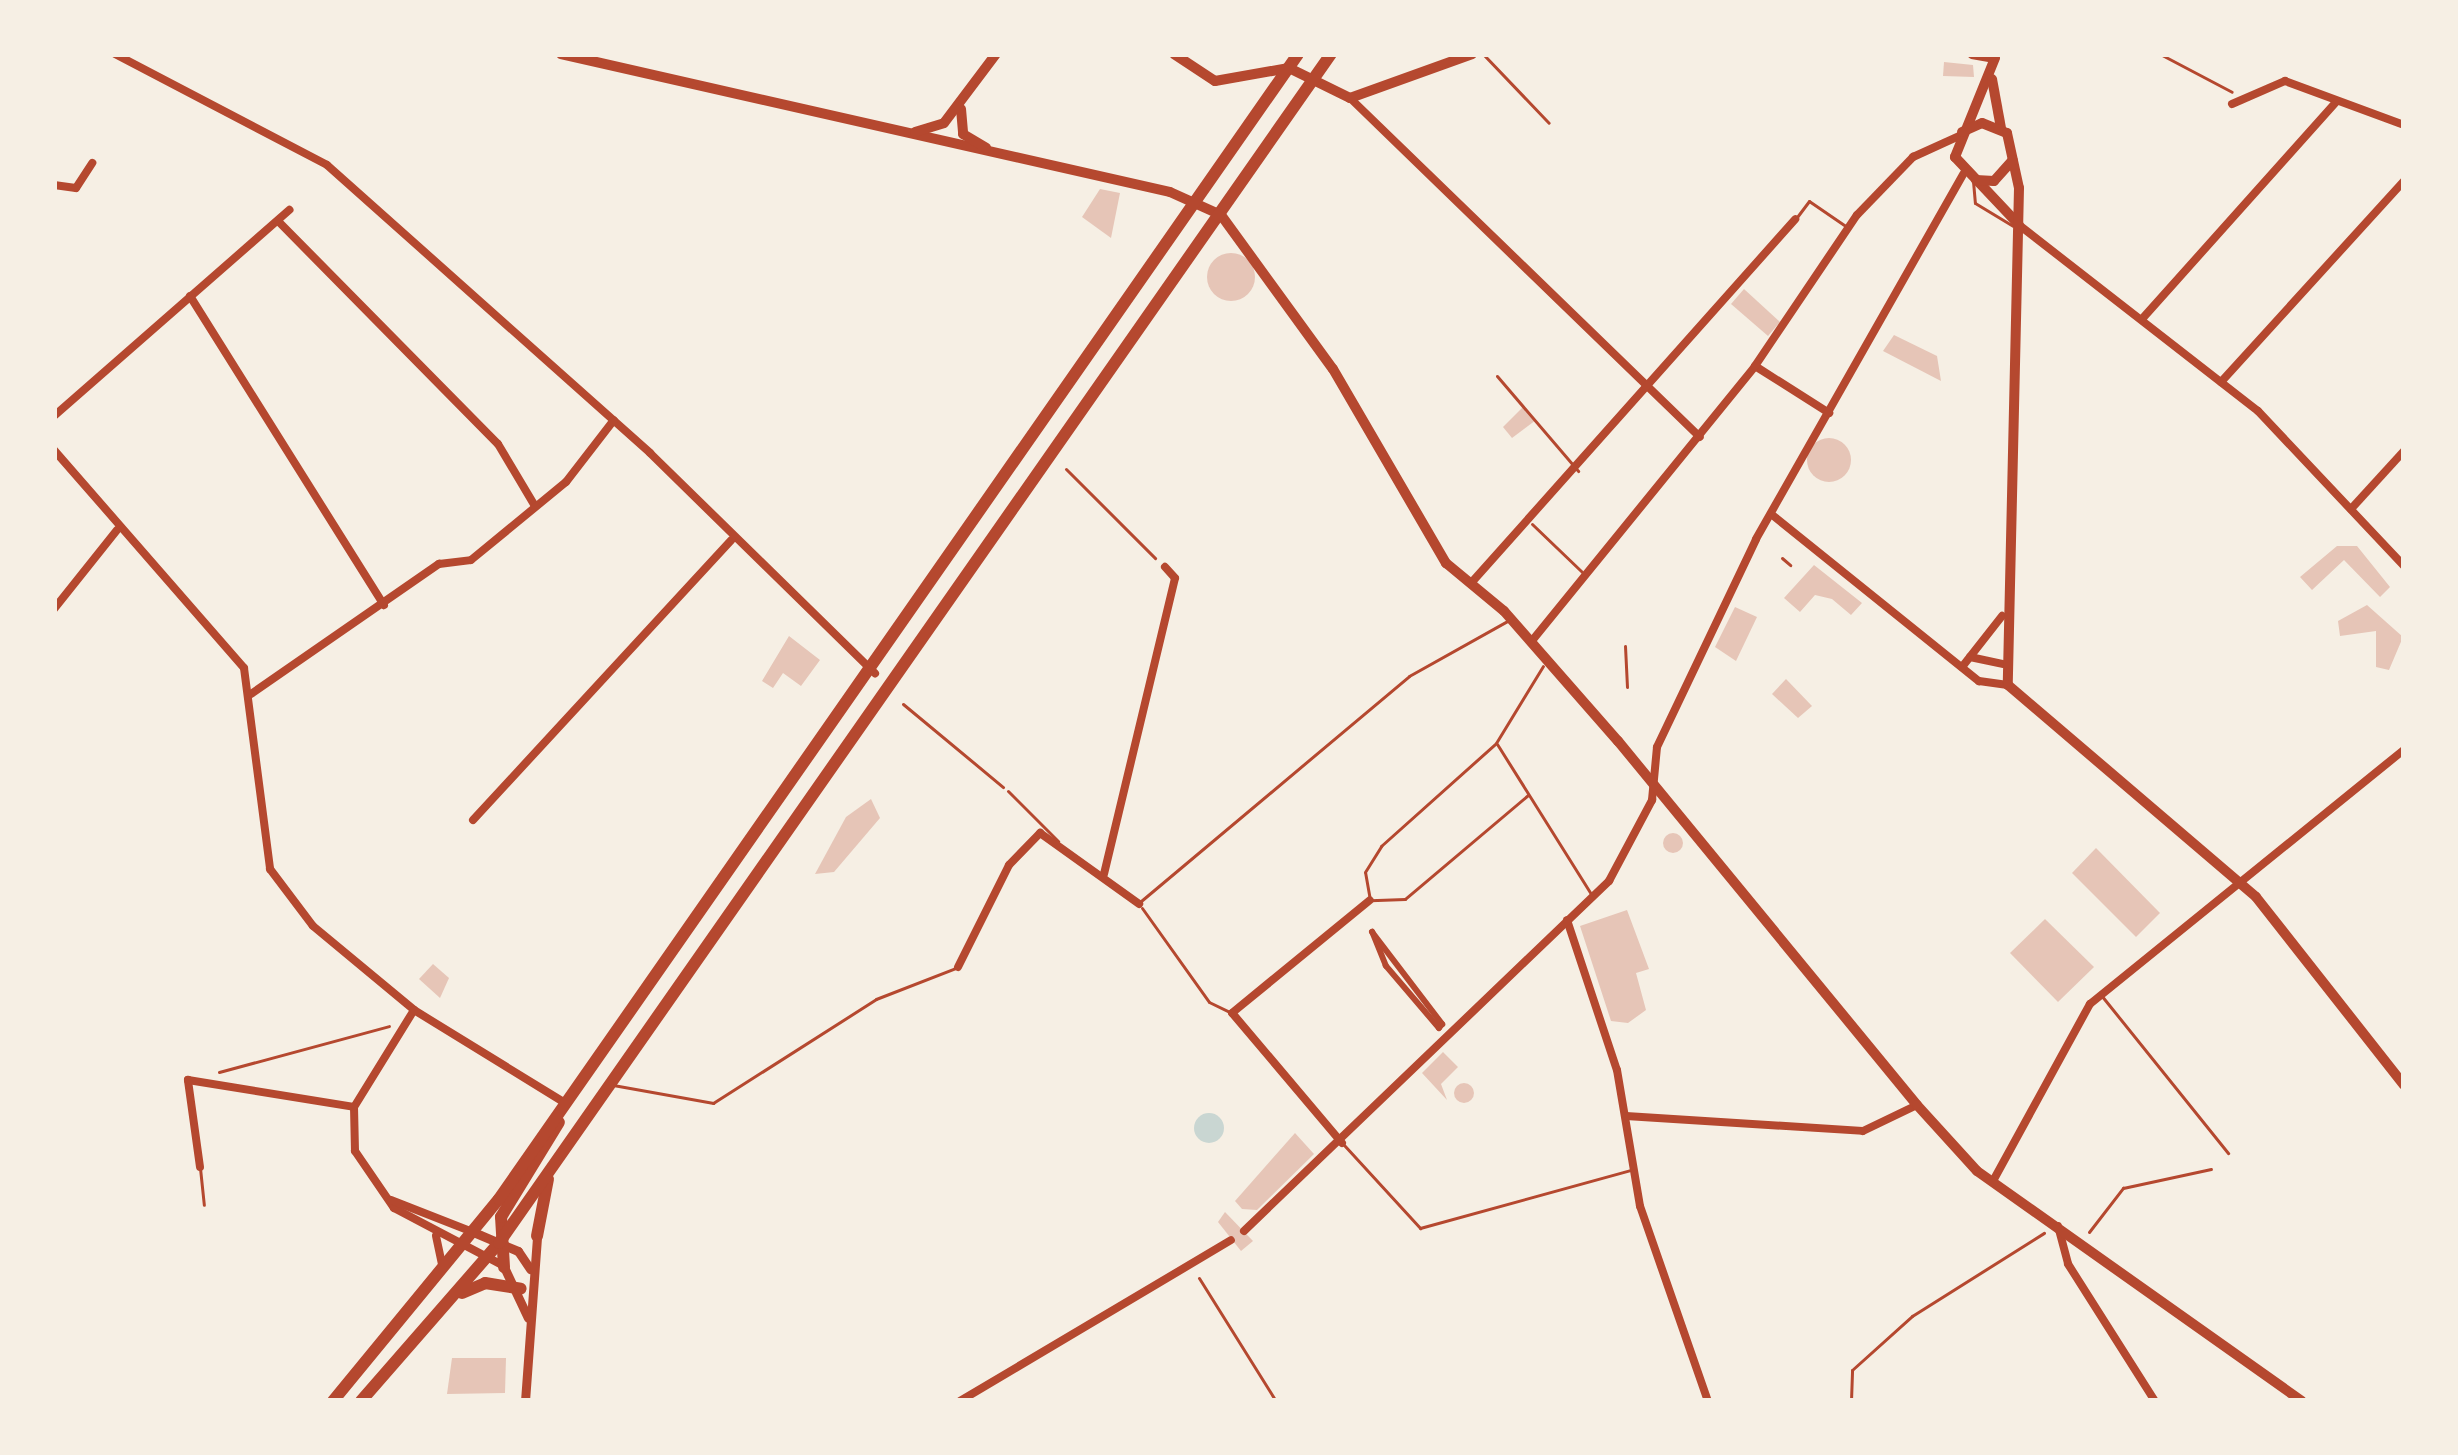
<!DOCTYPE html>
<html>
<head>
<meta charset="utf-8">
<style>
  body { margin:0 }
  #map { position:relative; width:2458px; height:1455px; overflow:hidden; background:#f6efe4; font-family:"Exo 2",sans-serif }
  div>[style] { position:absolute }
  [style*='--x'] { left:calc(var(--x)*1px); top:calc(var(--y)*1px); width:calc(var(--w)*1px); rotate:calc(var(--a)*1deg) }
  .water>* { inset:0; background:#c9d6d2 }
  .round { border-radius:50% }
  .building>* { inset:0; background:#e6c5b7 }
  .path>* { height:3px; margin:-1.5px; padding:0 1.5px; transform-origin:1.5px; border-radius:1.5px; background:#b5482f }
  .service>* { height:3px; margin:-1.5px; padding:0 1.5px; transform-origin:1.5px; border-radius:1.5px; background:#b5482f }
  .pedestrian>* { height:6px; margin:-3px; padding:0 3px; transform-origin:3px; border-radius:3px; background:#b5482f }
  .minor>* { height:8px; margin:-4px; padding:0 4px; transform-origin:4px; border-radius:4px; background:#b5482f }
  .tertiary>* { height:9px; margin:-4.5px; padding:0 4.5px; transform-origin:4.5px; border-radius:4.5px; background:#b5482f }
  .secondary>* { height:10px; margin:-5px; padding:0 5px; transform-origin:5px; border-radius:5px; background:#b5482f }
  .primary>* { height:12px; margin:-6px; padding:0 6px; transform-origin:6px; border-radius:6px; background:#b5482f }
  span { translate:-50% -50%; white-space:nowrap; text-align:center; line-height:1.15; -webkit-text-stroke:12px #f6efe4; paint-order:stroke }
  .frame { position:absolute; inset:0; border:57px solid #f6efe4; pointer-events:none }
</style>
</head>
<body>
<div id="map">
  <div class="water">
    <i class="round" style="left:1194px;top:1113px;width:30px;height:30px"></i>
  </div>
  <div class="building">
    <i style="clip-path:polygon(1944px 62px,1973px 65px,1974px 77px,1943px 76px)"></i>
    <i style="clip-path:polygon(1100px 189px,1120px 193px,1111px 238px,1082px 217px)"></i>
    <i class="round" style="left:1207px;top:253px;width:48px;height:48px"></i>
    <i style="clip-path:polygon(1744px 289px,1780px 322px,1768px 336px,1731px 304px)"></i>
    <i style="clip-path:polygon(1894px 335px,1937px 356px,1941px 381px,1883px 351px)"></i>
    <i style="clip-path:polygon(1523px 407px,1536px 420px,1512px 438px,1503px 427px)"></i>
    <i class="round" style="left:1807px;top:438px;width:44px;height:44px"></i>
    <i style="clip-path:polygon(2337px 546px,2357px 546px,2390px 587px,2380px 597px,2344px 560px,2312px 590px,2300px 577px)"></i>
    <i style="clip-path:polygon(1814px 565px,1862px 603px,1851px 615px,1832px 599px,1815px 595px,1800px 612px,1784px 598px)"></i>
    <i style="clip-path:polygon(2367px 605px,2403px 637px,2389px 670px,2376px 667px,2376px 631px,2340px 636px,2338px 621px)"></i>
    <i style="clip-path:polygon(1735px 607px,1757px 617px,1736px 661px,1715px 647px)"></i>
    <i style="clip-path:polygon(789px 636px,820px 660px,801px 686px,783px 673px,773px 688px,762px 681px)"></i>
    <i style="clip-path:polygon(1786px 679px,1812px 706px,1798px 718px,1772px 694px)"></i>
    <i style="clip-path:polygon(871px 799px,880px 818px,834px 872px,815px 874px,846px 817px)"></i>
    <i class="round" style="left:1663px;top:833px;width:20px;height:20px"></i>
    <i style="clip-path:polygon(2096px 848px,2160px 913px,2136px 937px,2072px 873px)"></i>
    <i style="clip-path:polygon(1627px 910px,1649px 969px,1636px 973px,1646px 1010px,1628px 1023px,1611px 1021px,1580px 926px)"></i>
    <i style="clip-path:polygon(2045px 919px,2094px 967px,2058px 1002px,2010px 953px)"></i>
    <i style="clip-path:polygon(433px 964px,449px 978px,440px 998px,419px 979px)"></i>
    <i style="clip-path:polygon(1443px 1052px,1458px 1067px,1441px 1084px,1447px 1100px,1422px 1073px)"></i>
    <i class="round" style="left:1454px;top:1083px;width:20px;height:20px"></i>
    <i style="clip-path:polygon(1295px 1133px,1314px 1154px,1257px 1210px,1242px 1209px,1235px 1201px)"></i>
    <i style="clip-path:polygon(1225px 1212px,1253px 1241px,1241px 1251px,1218px 1222px)"></i>
    <i style="clip-path:polygon(452px 1358px,506px 1358px,505px 1393px,447px 1394px)"></i>
  </div>
  <div class="path">
    <i style="--x:2160;--y:54;--w:81;--a:27.8"></i>
    <i style="--x:1066;--y:469;--w:126;--a:45"></i>
    <i style="--x:1782;--y:558;--w:11;--a:41"></i>
    <i style="--x:903;--y:704;--w:130;--a:39.7"></i>
    <i style="--x:219;--y:1072;--w:176;--a:-15.1"></i>
    <i style="--x:2089;--y:1232;--w:56;--a:-52.3"></i>
    <i style="--x:2123;--y:1188;--w:90;--a:-12.2"></i>
    <i style="--x:1199;--y:1278;--w:145;--a:58"></i>
    <i style="--x:1851;--y:1401;--w:31;--a:-88"></i>
    <i style="--x:1852;--y:1370;--w:81;--a:-42"></i>
    <i style="--x:1912;--y:1316;--w:156;--a:-32.2"></i>
  </div>
  <div class="service">
    <i style="--x:1483;--y:54;--w:95;--a:46.3"></i>
    <i style="--x:1973;--y:181;--w:22;--a:85"></i>
    <i style="--x:1975;--y:203;--w:44;--a:31.2"></i>
    <i style="--x:1797;--y:217;--w:20;--a:-53"></i>
    <i style="--x:1809;--y:201;--w:46;--a:34.4"></i>
    <i style="--x:1497;--y:376;--w:125;--a:49.5"></i>
    <i style="--x:1532;--y:524;--w:69;--a:43.8"></i>
    <i style="--x:1625;--y:646;--w:41;--a:87.2"></i>
    <i style="--x:1497;--y:744;--w:177;--a:57.9"></i>
    <i style="--x:1008;--y:791;--w:71;--a:45"></i>
    <i style="--x:1528;--y:795;--w:161;--a:139.8"></i>
    <i style="--x:1405;--y:899;--w:35;--a:178"></i>
    <i style="--x:1370;--y:900;--w:28;--a:-100"></i>
    <i style="--x:1365;--y:872;--w:31;--a:-58"></i>
    <i style="--x:1381;--y:846;--w:154;--a:-41.8"></i>
    <i style="--x:1496;--y:743;--w:90;--a:-58.6"></i>
    <i style="--x:1141;--y:901;--w:350;--a:-40"></i>
    <i style="--x:1409;--y:676;--w:115;--a:-29.2"></i>
    <i style="--x:1142;--y:908;--w:115;--a:54.5"></i>
    <i style="--x:1209;--y:1002;--w:25;--a:26"></i>
    <i style="--x:2101;--y:995;--w:203;--a:51.2"></i>
    <i style="--x:613;--y:1085;--w:102;--a:10.2"></i>
    <i style="--x:713;--y:1103;--w:193;--a:-32.5"></i>
    <i style="--x:876;--y:999;--w:88;--a:-21.3"></i>
    <i style="--x:1344;--y:1145;--w:113;--a:47.5"></i>
    <i style="--x:1420;--y:1228;--w:218;--a:-15.4"></i>
    <i style="--x:200;--y:1168;--w:37;--a:84"></i>
  </div>
  <div class="pedestrian">
    <i style="--x:1372;--y:932;--w:116;--a:52.7"></i>
    <i style="--x:1442;--y:1024;--w:5;--a:127"></i>
    <i style="--x:1439;--y:1028;--w:82;--a:-130.5"></i>
    <i style="--x:1386;--y:966;--w:37;--a:-112"></i>
  </div>
  <div class="minor">
    <i style="--x:115;--y:54;--w:239;--a:27.6"></i>
    <i style="--x:327;--y:165;--w:433;--a:41.7"></i>
    <i style="--x:650;--y:453;--w:315;--a:44.4"></i>
    <i style="--x:1350;--y:98;--w:487;--a:44.1"></i>
    <i style="--x:2232;--y:104;--w:58;--a:-23.5"></i>
    <i style="--x:2285;--y:81;--w:127;--a:20.3"></i>
    <i style="--x:54;--y:185;--w:22;--a:8"></i>
    <i style="--x:76;--y:188;--w:30;--a:-57"></i>
    <i style="--x:278;--y:221;--w:313;--a:45.4"></i>
    <i style="--x:498;--y:444;--w:72;--a:59.2"></i>
    <i style="--x:2019;--y:225;--w:303;--a:37.9"></i>
    <i style="--x:2258;--y:411;--w:213;--a:46.7"></i>
    <i style="--x:190;--y:296;--w:365;--a:57.9"></i>
    <i style="--x:2142;--y:319;--w:292;--a:-48.2"></i>
    <i style="--x:1755;--y:366;--w:88;--a:32.4"></i>
    <i style="--x:2221;--y:382;--w:272;--a:-47.7"></i>
    <i style="--x:54;--y:416;--w:313;--a:-41.2"></i>
    <i style="--x:54;--y:450;--w:289;--a:48.9"></i>
    <i style="--x:244;--y:668;--w:203;--a:82.6"></i>
    <i style="--x:270;--y:869;--w:71;--a:53"></i>
    <i style="--x:313;--y:926;--w:131;--a:39.7"></i>
    <i style="--x:2351;--y:509;--w:79;--a:-47.6"></i>
    <i style="--x:1771;--y:514;--w:267;--a:38.8"></i>
    <i style="--x:1979;--y:681;--w:29;--a:8"></i>
    <i style="--x:1472;--y:582;--w:486;--a:-48.3"></i>
    <i style="--x:54;--y:609;--w:101;--a:-51.4"></i>
    <i style="--x:1531;--y:642;--w:355;--a:-50.9"></i>
    <i style="--x:1755;--y:366;--w:182;--a:-56"></i>
    <i style="--x:1857;--y:215;--w:81;--a:-46"></i>
    <i style="--x:1913;--y:157;--w:51;--a:-24.5"></i>
    <i style="--x:1970;--y:657;--w:33;--a:12"></i>
    <i style="--x:1962;--y:667;--w:65;--a:-51.9"></i>
    <i style="--x:251;--y:694;--w:229;--a:-34.7"></i>
    <i style="--x:439;--y:564;--w:32;--a:-7"></i>
    <i style="--x:471;--y:560;--w:123;--a:-39.4"></i>
    <i style="--x:566;--y:482;--w:78;--a:-52.3"></i>
    <i style="--x:473;--y:820;--w:381;--a:-47.3"></i>
    <i style="--x:1104;--y:874;--w:304;--a:-76.5"></i>
    <i style="--x:1175;--y:578;--w:15;--a:-132"></i>
    <i style="--x:1567;--y:920;--w:158;--a:71.6"></i>
    <i style="--x:1617;--y:1070;--w:138;--a:80.4"></i>
    <i style="--x:1640;--y:1206;--w:207;--a:70.8"></i>
    <i style="--x:958;--y:967;--w:114;--a:-63.4"></i>
    <i style="--x:1009;--y:865;--w:45;--a:-45.9"></i>
    <i style="--x:1040;--y:833;--w:122;--a:35.6"></i>
    <i style="--x:414;--y:1010;--w:114;--a:121.7"></i>
    <i style="--x:354;--y:1107;--w:44;--a:88.7"></i>
    <i style="--x:355;--y:1151;--w:69;--a:55.6"></i>
    <i style="--x:394;--y:1208;--w:122;--a:27.8"></i>
    <i style="--x:414;--y:1010;--w:177;--a:31.6"></i>
    <i style="--x:1626;--y:1116;--w:237;--a:3.6"></i>
    <i style="--x:1863;--y:1131;--w:60;--a:-25.7"></i>
    <i style="--x:1342;--y:1143;--w:170;--a:-130.2"></i>
    <i style="--x:1232;--y:1013;--w:178;--a:-39.3"></i>
    <i style="--x:200;--y:1167;--w:88;--a:-97.9"></i>
    <i style="--x:188;--y:1080;--w:168;--a:9.2"></i>
    <i style="--x:1993;--y:1181;--w:202;--a:-61.3"></i>
    <i style="--x:2090;--y:1004;--w:404;--a:-39"></i>
    <i style="--x:391;--y:1200;--w:85;--a:21.4"></i>
    <i style="--x:2058;--y:1226;--w:39;--a:75"></i>
    <i style="--x:2068;--y:1264;--w:162;--a:57.6"></i>
    <i style="--x:1244;--y:1231;--w:506;--a:-43.8"></i>
    <i style="--x:1609;--y:881;--w:92;--a:-62"></i>
    <i style="--x:1652;--y:800;--w:53;--a:-84.6"></i>
    <i style="--x:1657;--y:747;--w:230;--a:-64.5"></i>
    <i style="--x:1756;--y:539;--w:420;--a:-60.4"></i>
    <i style="--x:436;--y:1236;--w:29;--a:78"></i>
    <i style="--x:960;--y:1401;--w:315;--a:-30.7"></i>
  </div>
  <div class="tertiary">
    <i style="--x:471;--y:1231;--w:51;--a:23.1"></i>
    <i style="--x:518;--y:1251;--w:22;--a:56"></i>
    <i style="--x:504;--y:1267;--w:56;--a:64.8"></i>
    <i style="--x:525;--y:1401;--w:165;--a:-85.8"></i>
  </div>
  <div class="secondary">
    <i style="--x:561;--y:54;--w:624;--a:12.77"></i>
    <i style="--x:1170;--y:192;--w:56;--a:24.3"></i>
    <i style="--x:1221;--y:215;--w:190;--a:54"></i>
    <i style="--x:1333;--y:369;--w:225;--a:59.8"></i>
    <i style="--x:1446;--y:563;--w:75;--a:39.6"></i>
    <i style="--x:1504;--y:611;--w:173;--a:48.8"></i>
    <i style="--x:1618;--y:741;--w:471;--a:50.6"></i>
    <i style="--x:1917;--y:1105;--w:89;--a:47.7"></i>
    <i style="--x:1977;--y:1171;--w:398;--a:35.3"></i>
    <i style="--x:1174;--y:54;--w:49;--a:33.4"></i>
    <i style="--x:1215;--y:81;--w:75;--a:-10"></i>
    <i style="--x:1289;--y:68;--w:68;--a:26.2"></i>
    <i style="--x:1350;--y:98;--w:130;--a:-19.8"></i>
    <i style="--x:1972;--y:54;--w:23;--a:10"></i>
    <i style="--x:1995;--y:58;--w:107;--a:112"></i>
    <i style="--x:1955;--y:157;--w:93;--a:46.7"></i>
    <i style="--x:1992;--y:79;--w:50;--a:79.6"></i>
    <i style="--x:961;--y:109;--w:25;--a:85"></i>
    <i style="--x:963;--y:134;--w:27;--a:31"></i>
    <i style="--x:915;--y:132;--w:30;--a:-17"></i>
    <i style="--x:944;--y:123;--w:86;--a:-53"></i>
    <i style="--x:1962;--y:132;--w:22;--a:-24"></i>
    <i style="--x:1982;--y:123;--w:27;--a:22"></i>
    <i style="--x:2007;--y:133;--w:56;--a:77.7"></i>
    <i style="--x:2019;--y:188;--w:497;--a:91.3"></i>
    <i style="--x:2008;--y:685;--w:326;--a:40.5"></i>
    <i style="--x:2256;--y:897;--w:239;--a:51.8"></i>
    <i style="--x:1976;--y:180;--w:18;--a:3"></i>
    <i style="--x:1994;--y:181;--w:28;--a:-48"></i>
  </div>
  <div class="primary">
    <i style="--x:537;--y:1236;--w:58;--a:-79.1"></i>
    <i style="--x:504;--y:1267;--w:50;--a:-93.4"></i>
    <i style="--x:501;--y:1217;--w:111;--a:-58.6"></i>
    <i style="--x:462;--y:1293;--w:25;--a:-23"></i>
    <i style="--x:485;--y:1283;--w:36;--a:9"></i>
    <i style="--x:333;--y:1401;--w:261;--a:-50.6"></i>
    <i style="--x:499;--y:1199;--w:1396;--a:-55.09"></i>
    <i style="--x:361;--y:1401;--w:210;--a:-48.9"></i>
    <i style="--x:499;--y:1243;--w:1451;--a:-55.02"></i>
  </div>
  <div class="frame"></div>
</div>
</body>
</html>
